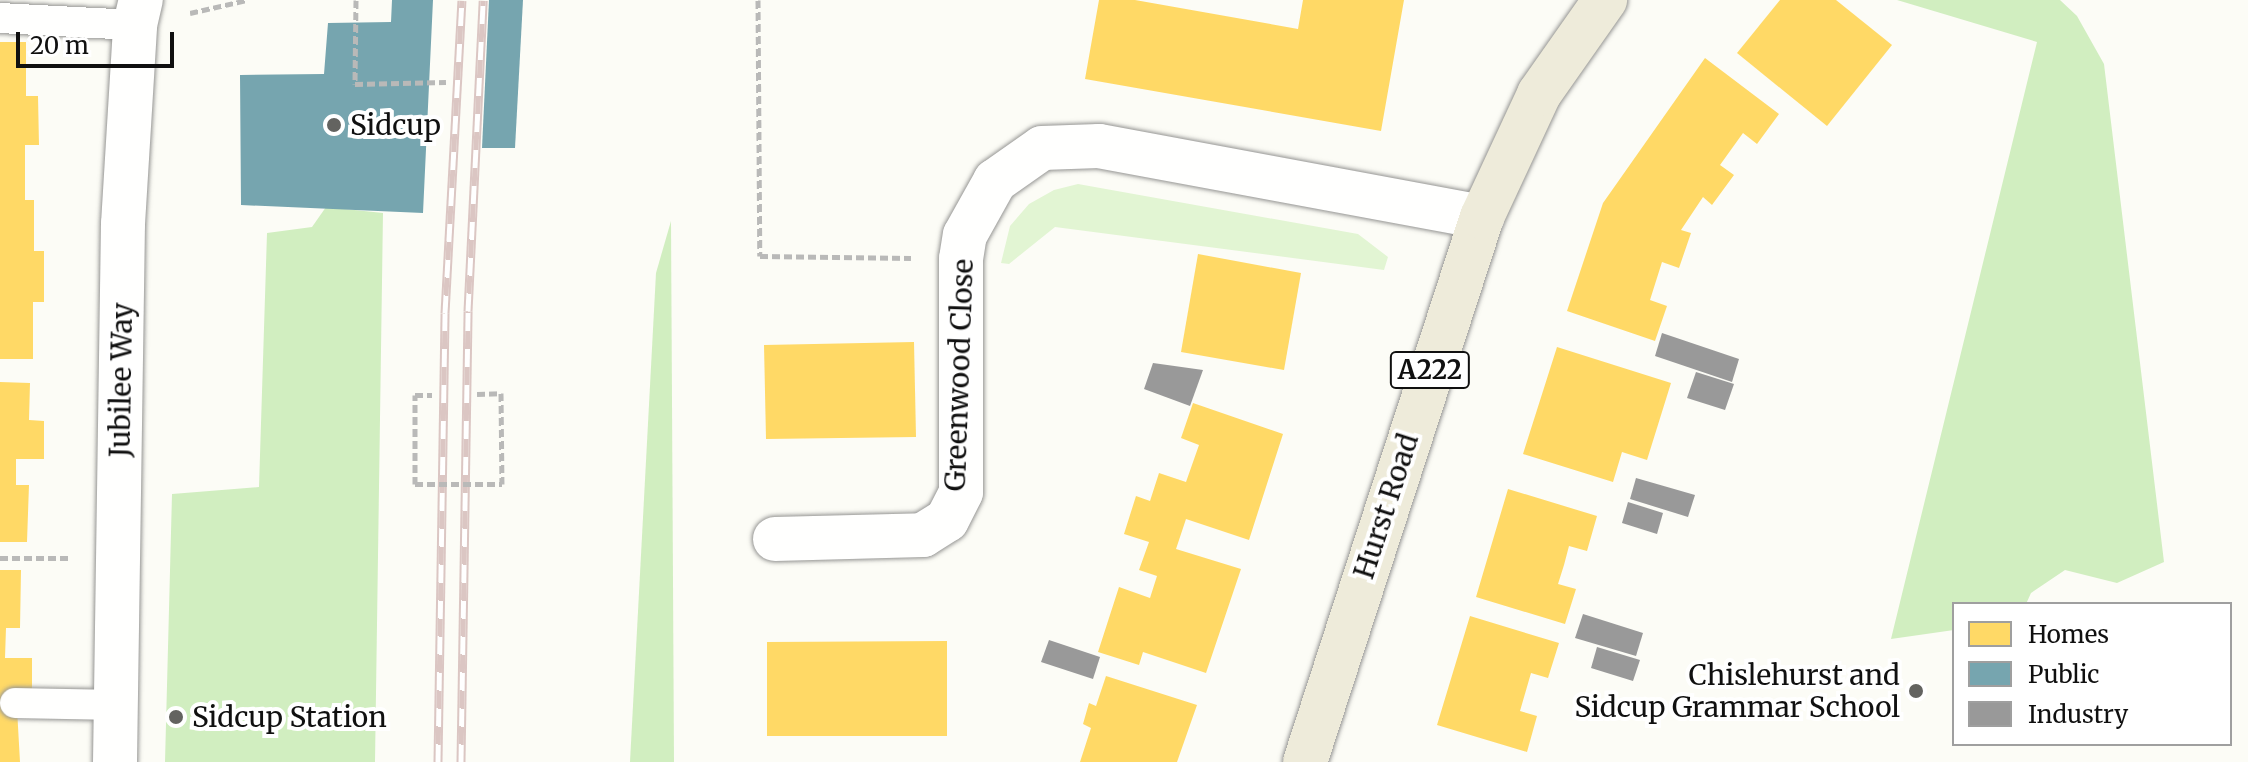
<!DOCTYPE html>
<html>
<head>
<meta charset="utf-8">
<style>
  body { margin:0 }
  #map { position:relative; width:2248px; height:762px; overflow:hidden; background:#fcfcf6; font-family:Merriweather,serif }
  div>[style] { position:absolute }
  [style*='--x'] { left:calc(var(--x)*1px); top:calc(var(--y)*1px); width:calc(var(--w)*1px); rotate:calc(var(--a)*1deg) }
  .green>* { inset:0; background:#e2f5d3 }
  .forest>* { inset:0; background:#d1eec0 }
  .homes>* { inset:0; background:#ffd966 }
  .public>* { inset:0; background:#76a5af }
  .industry>* { inset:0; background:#999 }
  .path>* { height:5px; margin-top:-2.5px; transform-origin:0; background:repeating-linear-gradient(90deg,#b9b9b8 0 8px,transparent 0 12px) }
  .roads { filter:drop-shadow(0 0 2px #969694) drop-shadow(0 0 2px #969694) }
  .service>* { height:30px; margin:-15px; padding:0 15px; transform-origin:15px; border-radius:15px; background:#fffffe }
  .minor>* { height:44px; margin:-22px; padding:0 22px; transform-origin:22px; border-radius:22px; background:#fffffe }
  .primary>* { height:44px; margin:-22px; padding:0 22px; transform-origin:22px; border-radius:22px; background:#eeebda }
  .rail>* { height:9px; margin-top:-4.5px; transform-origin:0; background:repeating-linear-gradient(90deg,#fff 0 18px,#dbc6c3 0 36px); box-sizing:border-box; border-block:2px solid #dbc6c3 }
  .path-bridge>* { height:5px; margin-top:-2.5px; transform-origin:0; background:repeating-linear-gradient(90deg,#b9b9b8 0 8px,transparent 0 12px) }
  .dots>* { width:22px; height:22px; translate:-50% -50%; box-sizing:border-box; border:4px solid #fff; border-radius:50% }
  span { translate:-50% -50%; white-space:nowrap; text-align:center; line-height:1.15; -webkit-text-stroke:8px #fff; paint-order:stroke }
  .shield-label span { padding:2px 6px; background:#fff; border:2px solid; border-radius:6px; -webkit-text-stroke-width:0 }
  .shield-label { font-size:26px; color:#101010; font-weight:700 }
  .poi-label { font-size:28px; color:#101010 }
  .left { translate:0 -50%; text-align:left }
  .right { translate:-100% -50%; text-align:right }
  .street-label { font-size:28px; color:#101010 }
  .legend { position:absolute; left:1952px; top:602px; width:280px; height:144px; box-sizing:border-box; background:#fff; border:2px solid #9f9f9f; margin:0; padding:10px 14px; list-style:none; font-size:24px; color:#101010 }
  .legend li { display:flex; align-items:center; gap:16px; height:40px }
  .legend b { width:40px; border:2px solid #9f9f9f }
  .scale { position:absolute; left:16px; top:32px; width:158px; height:36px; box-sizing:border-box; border:4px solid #101010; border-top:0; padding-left:10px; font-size:24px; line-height:28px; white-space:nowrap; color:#101010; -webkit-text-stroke:6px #fff; paint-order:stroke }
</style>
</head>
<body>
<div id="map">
  <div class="green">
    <i style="clip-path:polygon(1078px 184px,1358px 234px,1388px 257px,1384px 270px,1055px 227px,1009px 264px,1001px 263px,1010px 226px,1029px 204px,1054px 190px)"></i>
  </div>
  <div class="forest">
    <i style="clip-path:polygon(1897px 0,2060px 0,2077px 16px,2104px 64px,2164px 562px,2117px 583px,2065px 570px,2031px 593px,2026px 604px,1954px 604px,1954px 630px,1891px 639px,2037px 42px)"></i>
    <i style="clip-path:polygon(326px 207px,383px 213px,375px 762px,165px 762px,172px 494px,259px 487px,267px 233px,312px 227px)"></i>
    <i style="clip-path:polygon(671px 221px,674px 762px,630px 762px,656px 273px)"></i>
  </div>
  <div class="homes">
    <i style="clip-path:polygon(1099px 0,1135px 0,1298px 29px,1303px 0,1404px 0,1381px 131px,1085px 79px)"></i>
    <i style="clip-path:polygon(1780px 0,1836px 0,1892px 45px,1827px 126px,1737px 53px)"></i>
    <i style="clip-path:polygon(0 42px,26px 42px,26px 96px,38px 96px,39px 145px,25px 145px,25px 200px,34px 200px,34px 251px,44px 251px,44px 302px,33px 302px,33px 359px,0 359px)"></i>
    <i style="clip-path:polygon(1705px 58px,1779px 114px,1757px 144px,1743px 133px,1720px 165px,1734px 175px,1712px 205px,1703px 197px,1681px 230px,1691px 233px,1679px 268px,1662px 262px,1650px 300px,1667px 306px,1655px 341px,1567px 311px,1603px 203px)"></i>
    <i style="clip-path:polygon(1198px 254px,1301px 273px,1284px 370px,1181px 352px)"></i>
    <i style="clip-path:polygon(914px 342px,916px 437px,766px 439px,764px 345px)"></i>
    <i style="clip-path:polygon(1557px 347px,1671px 383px,1647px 460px,1622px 452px,1613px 482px,1523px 454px)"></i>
    <i style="clip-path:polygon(0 382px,30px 383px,29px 420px,44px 421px,44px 459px,16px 459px,16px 485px,29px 485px,27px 542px,0 542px)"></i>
    <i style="clip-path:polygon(1193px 403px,1283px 434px,1249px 540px,1186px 519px,1176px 549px,1241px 569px,1206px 673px,1143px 652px,1139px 665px,1098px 652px,1119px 587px,1150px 598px,1157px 576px,1139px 570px,1149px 542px,1124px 534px,1136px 496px,1150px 501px,1159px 473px,1186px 482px,1199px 445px,1181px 438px)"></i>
    <i style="clip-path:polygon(1508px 489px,1597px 516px,1587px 551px,1569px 546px,1564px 565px,1558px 584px,1576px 589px,1565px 624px,1476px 597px)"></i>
    <i style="clip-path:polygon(0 570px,21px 570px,20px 628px,6px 628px,5px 658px,32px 658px,32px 691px,16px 691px,20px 762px,0 762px)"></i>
    <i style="clip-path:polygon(1470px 616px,1559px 643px,1548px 678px,1531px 673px,1520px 711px,1537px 716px,1527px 752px,1437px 725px)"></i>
    <i style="clip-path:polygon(947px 641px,947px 736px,767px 736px,767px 642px)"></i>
    <i style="clip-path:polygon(1106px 676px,1197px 705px,1177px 762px,1080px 762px,1091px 728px,1083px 724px,1089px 703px,1096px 706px)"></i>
  </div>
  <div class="public">
    <i style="clip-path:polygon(392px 0,433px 0,423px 213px,241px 205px,240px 75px,324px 74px,328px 23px,391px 22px)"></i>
    <i style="clip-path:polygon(489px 0,523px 0,515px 148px,482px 148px)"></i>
  </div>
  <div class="industry">
    <i style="clip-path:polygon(1662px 333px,1739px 359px,1732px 382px,1655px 356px)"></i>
    <i style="clip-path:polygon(1153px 363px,1203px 370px,1190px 406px,1144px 389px)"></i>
    <i style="clip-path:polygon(1696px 372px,1734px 384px,1725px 410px,1687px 398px)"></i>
    <i style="clip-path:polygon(1636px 478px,1695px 495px,1688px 517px,1630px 499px)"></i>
    <i style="clip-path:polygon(1628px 502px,1663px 513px,1657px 534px,1622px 523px)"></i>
    <i style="clip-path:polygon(1583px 614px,1643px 633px,1636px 656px,1575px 638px)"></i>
    <i style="clip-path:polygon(1049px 640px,1100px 657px,1093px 679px,1041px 662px)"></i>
    <i style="clip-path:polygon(1597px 647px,1640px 660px,1633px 681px,1591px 668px)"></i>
  </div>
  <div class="path">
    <i style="--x:356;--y:0;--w:84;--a:90.7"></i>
    <i style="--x:355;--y:84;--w:91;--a:-1.3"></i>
    <i style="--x:758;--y:0;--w:256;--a:89.6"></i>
    <i style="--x:760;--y:256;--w:151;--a:0.8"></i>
    <i style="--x:190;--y:13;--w:58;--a:-12.8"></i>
    <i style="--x:477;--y:394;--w:24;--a:-2"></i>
    <i style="--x:501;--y:393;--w:91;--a:89.4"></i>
    <i style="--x:415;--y:484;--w:89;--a:-90"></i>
    <i style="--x:415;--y:395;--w:17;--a:0"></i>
    <i style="--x:0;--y:558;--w:71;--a:0"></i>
  </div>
  <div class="roads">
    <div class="service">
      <i style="--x:0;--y:18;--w:135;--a:3"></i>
      <i style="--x:15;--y:703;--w:102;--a:1.1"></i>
    </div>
    <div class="minor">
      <i style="--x:775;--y:539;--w:148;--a:-1.5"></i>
      <i style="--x:923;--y:535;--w:28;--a:-32"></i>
      <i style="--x:947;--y:520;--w:31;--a:-63"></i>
      <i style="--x:961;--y:492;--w:233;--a:-90"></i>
      <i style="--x:961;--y:259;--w:24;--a:-81"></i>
      <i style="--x:965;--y:235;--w:62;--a:-60.9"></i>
      <i style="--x:995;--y:181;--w:57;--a:-35.1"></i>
      <i style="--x:1042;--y:148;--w:57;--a:-2"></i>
      <i style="--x:1099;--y:146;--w:390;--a:10.5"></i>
      <i style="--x:115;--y:762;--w:538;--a:-89.15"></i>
      <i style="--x:123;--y:224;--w:199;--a:-86.5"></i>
      <i style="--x:135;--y:25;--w:26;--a:-77"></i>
    </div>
    <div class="primary">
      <i style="--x:1305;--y:762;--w:573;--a:-72.01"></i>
      <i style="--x:1482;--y:217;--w:136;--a:-65.1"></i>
      <i style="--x:1539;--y:94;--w:115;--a:-54.9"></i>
    </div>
  </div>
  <div class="rail">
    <i style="--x:438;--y:762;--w:449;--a:-89.1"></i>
    <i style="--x:445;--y:313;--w:313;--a:-86.9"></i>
    <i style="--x:461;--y:762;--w:451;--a:-89.1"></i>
    <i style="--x:468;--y:311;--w:311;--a:-87.2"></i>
  </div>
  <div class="path-bridge">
    <i style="--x:415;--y:484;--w:87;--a:0"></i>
  </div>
  <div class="dots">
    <i style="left:334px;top:125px;background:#636360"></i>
    <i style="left:1916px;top:691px;background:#636360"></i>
    <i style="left:176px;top:717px;background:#636360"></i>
  </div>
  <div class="shield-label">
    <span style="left:1430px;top:370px">A222</span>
  </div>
  <div class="poi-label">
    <span class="left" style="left:350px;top:125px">Sidcup</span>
    <span class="right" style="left:1900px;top:691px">Chislehurst and<br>Sidcup Grammar School</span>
    <span class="left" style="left:192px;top:717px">Sidcup Station</span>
  </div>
  <div class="street-label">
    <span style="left:959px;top:375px;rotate:-88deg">Greenwood Close</span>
    <span style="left:121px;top:380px;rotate:-89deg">Jubilee Way</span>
    <span style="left:1386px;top:506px;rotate:-72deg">Hurst Road</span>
  </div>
  <ul class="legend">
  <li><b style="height:22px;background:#ffd966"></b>Homes</li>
  <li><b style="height:22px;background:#76a5af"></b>Public</li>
  <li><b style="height:22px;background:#999"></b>Industry</li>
  </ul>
  <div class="scale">20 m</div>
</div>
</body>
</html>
